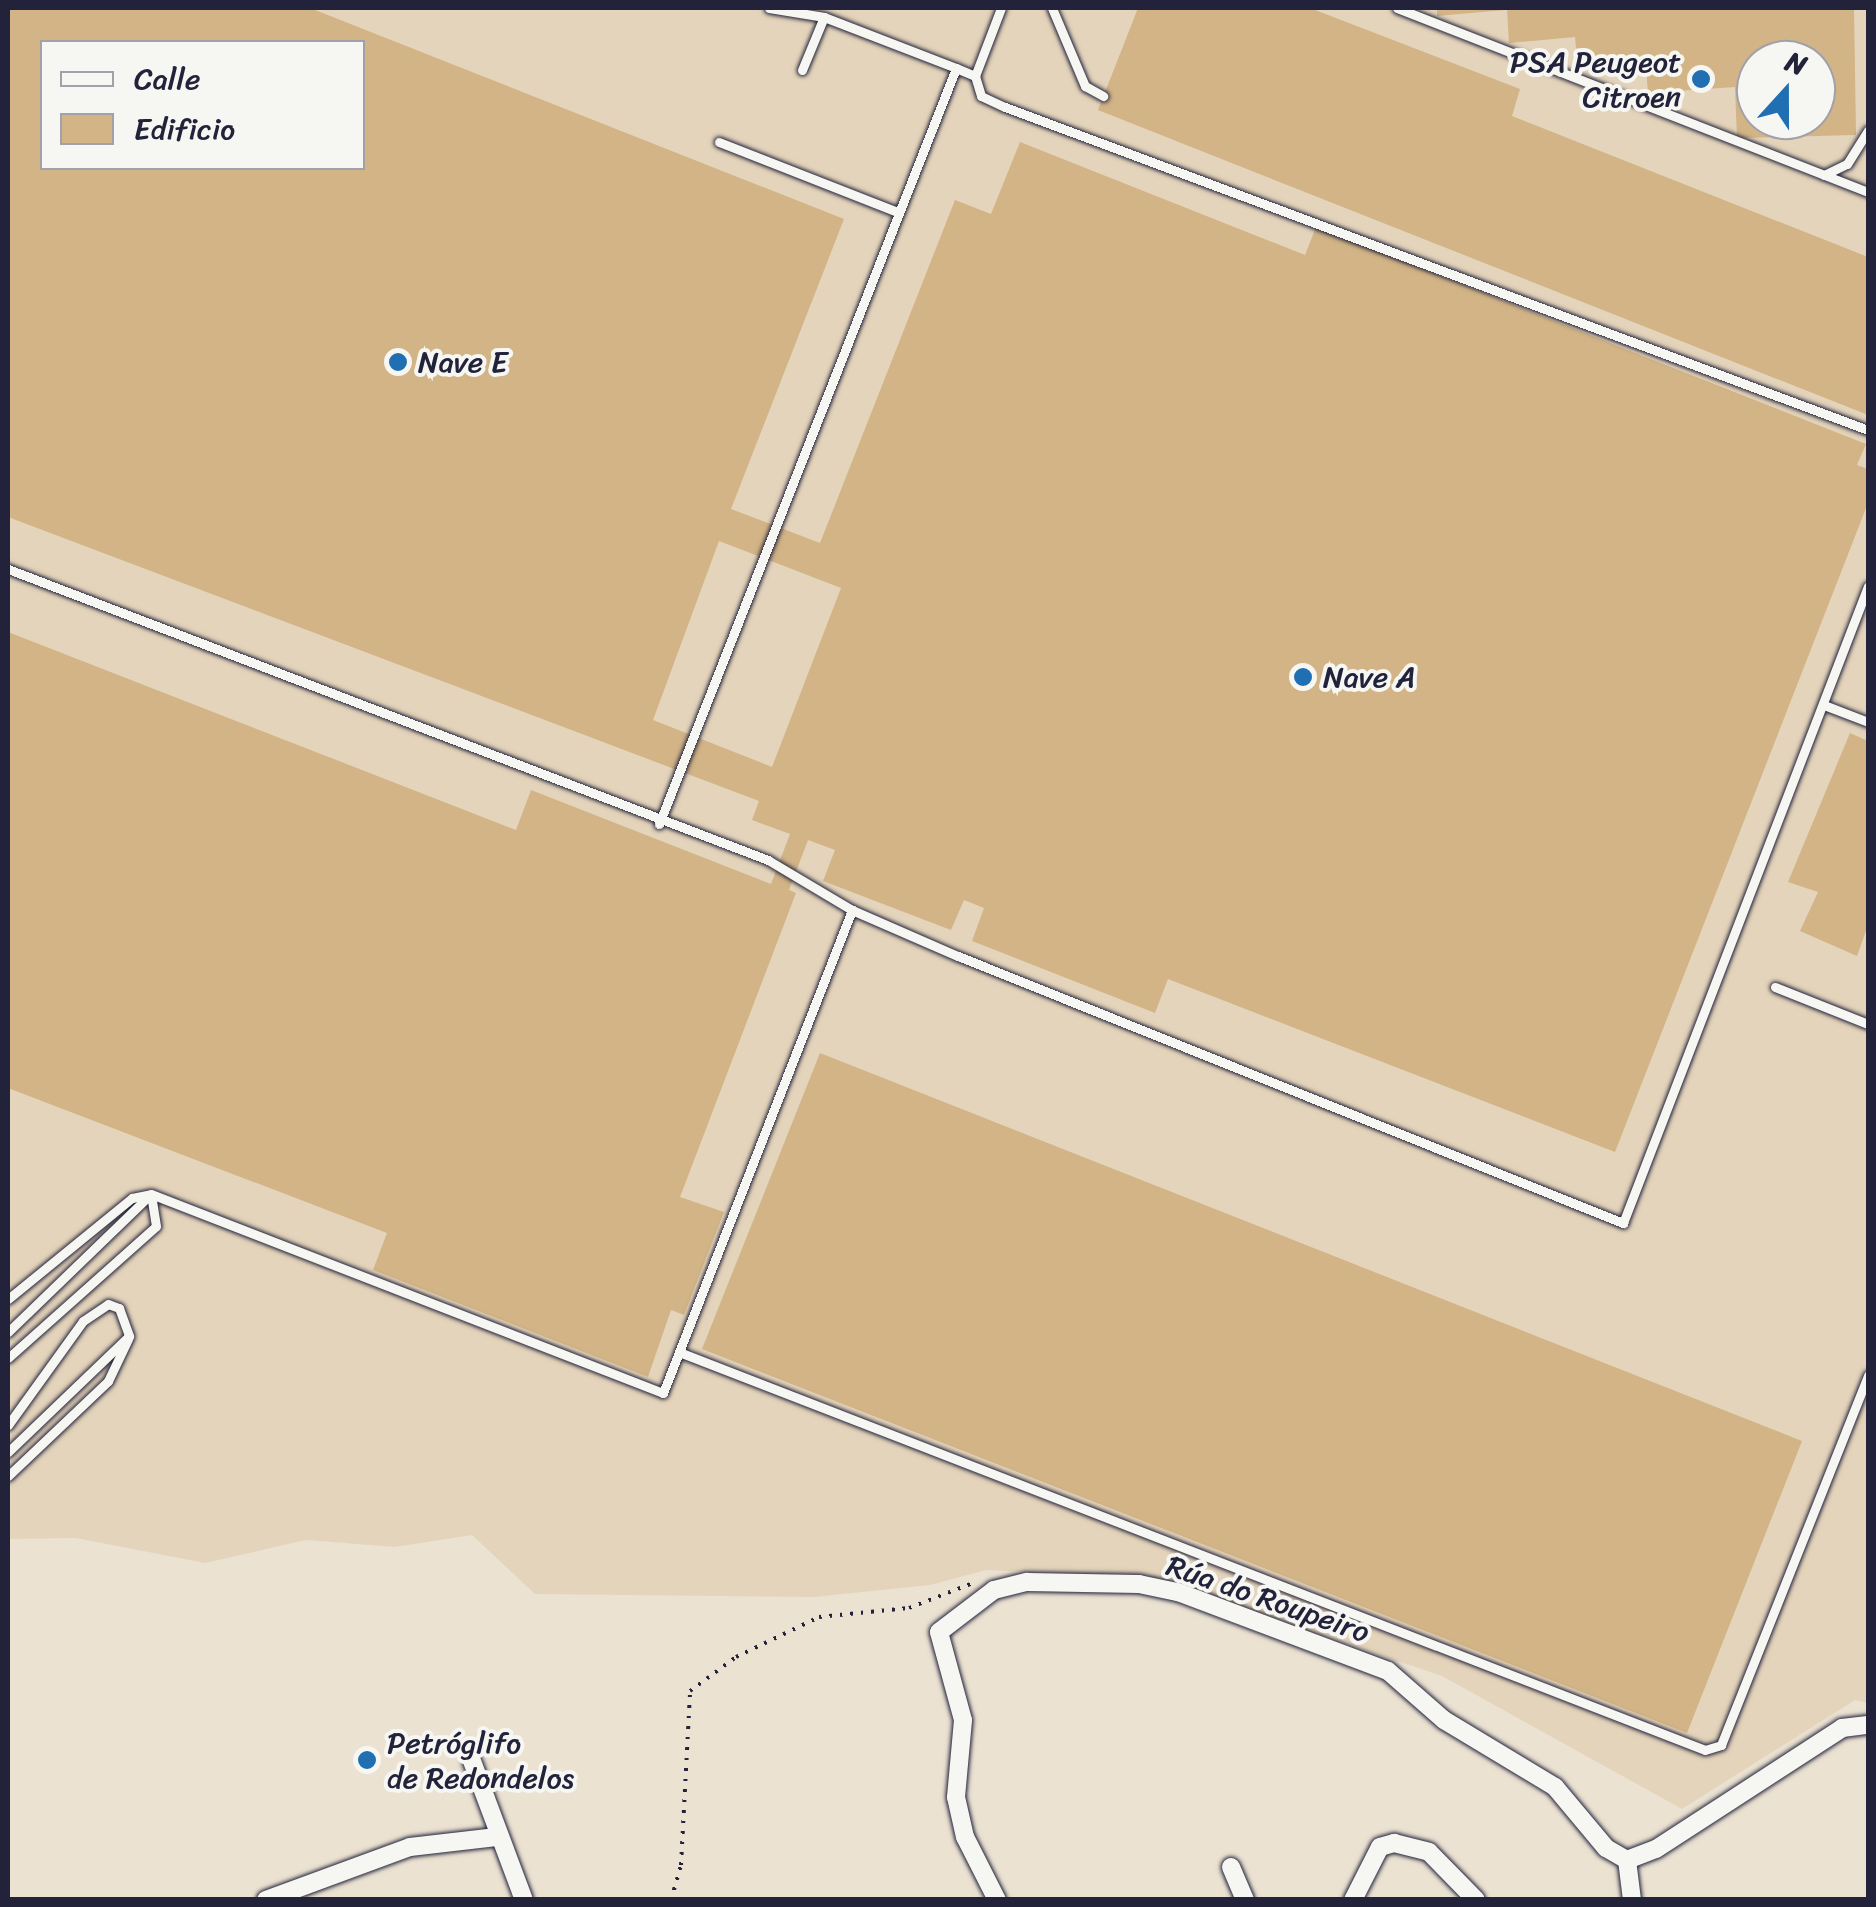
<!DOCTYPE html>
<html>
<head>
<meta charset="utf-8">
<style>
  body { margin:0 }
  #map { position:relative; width:1876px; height:1907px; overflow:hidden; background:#ebe2d2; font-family:Sriracha,sans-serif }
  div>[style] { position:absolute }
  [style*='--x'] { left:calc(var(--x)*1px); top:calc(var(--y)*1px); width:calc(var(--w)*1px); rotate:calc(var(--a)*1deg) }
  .built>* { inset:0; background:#e4d4bb }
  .building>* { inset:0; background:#d2b486 }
  .path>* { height:4px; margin-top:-2px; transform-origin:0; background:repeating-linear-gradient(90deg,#22223b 0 2.5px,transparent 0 10.5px) }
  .roads { filter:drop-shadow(0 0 2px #22223b) drop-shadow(0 0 2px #22223b) }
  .lane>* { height:9px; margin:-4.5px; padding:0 4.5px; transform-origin:4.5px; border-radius:4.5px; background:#f6f6f2 }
  .street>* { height:18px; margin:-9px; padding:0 9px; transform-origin:9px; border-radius:9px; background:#f6f6f2 }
  .dots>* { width:28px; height:28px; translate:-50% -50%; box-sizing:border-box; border:5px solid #f6f6f2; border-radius:50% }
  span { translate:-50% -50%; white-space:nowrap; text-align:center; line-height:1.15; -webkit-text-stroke:8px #f6f6f2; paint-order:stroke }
  .poi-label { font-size:30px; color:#22223b }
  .right { translate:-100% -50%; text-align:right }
  .left { translate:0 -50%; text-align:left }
  .street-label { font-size:30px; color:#22223b }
  .frame { position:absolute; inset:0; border:10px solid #22223b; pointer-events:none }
  .legend { position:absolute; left:40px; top:40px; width:325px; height:130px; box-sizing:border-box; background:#f6f6f2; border:2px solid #a1a1a9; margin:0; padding:12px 18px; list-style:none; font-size:30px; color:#22223b }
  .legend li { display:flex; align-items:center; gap:20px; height:50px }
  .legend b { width:50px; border:2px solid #a1a1a9 }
  .north { position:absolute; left:1736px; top:40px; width:100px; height:100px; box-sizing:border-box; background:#f6f6f2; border:2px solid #a1a1a9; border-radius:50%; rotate:21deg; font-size:28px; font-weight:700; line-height:40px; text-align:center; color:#22223b }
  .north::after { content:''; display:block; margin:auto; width:35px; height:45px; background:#1f6fb2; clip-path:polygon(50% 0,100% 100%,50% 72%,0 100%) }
</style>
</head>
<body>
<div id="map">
  <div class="built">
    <i style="clip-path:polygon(evenodd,8px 8px,1868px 8px,1868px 1703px,1855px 1700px,1682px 1809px,1442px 1676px,1148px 1577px,986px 1570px,930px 1585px,814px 1597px,535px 1594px,472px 1535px,395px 1547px,306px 1540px,205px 1563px,76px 1538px,8px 1539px,8px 8px,42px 42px,362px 42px,362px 168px,42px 168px,42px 42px,8px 8px,1756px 60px,1816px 60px,1816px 120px,1756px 120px,1756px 60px)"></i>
  </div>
  <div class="building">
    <i style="clip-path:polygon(evenodd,8px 8px,310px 8px,844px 219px,731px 509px,820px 543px,955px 200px,991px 214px,1020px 142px,1305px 255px,1316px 227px,1866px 444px,1857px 465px,1868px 469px,1868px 503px,1615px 1152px,1168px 979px,1155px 1013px,972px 941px,984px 908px,964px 900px,951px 930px,823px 881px,835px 850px,808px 840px,789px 890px,796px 893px,680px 1197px,724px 1212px,684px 1315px,671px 1310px,648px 1377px,373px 1270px,387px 1233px,8px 1088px,8px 632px,516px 830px,531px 790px,771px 884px,790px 834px,752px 820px,759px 801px,8px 517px,8px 8px,42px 42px,362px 42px,362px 168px,42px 168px,42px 42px,8px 8px,719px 541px,841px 588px,772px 767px,653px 720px,719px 541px)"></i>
    <i style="clip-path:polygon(1138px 8px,1310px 8px,1520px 89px,1512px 116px,1868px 257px,1868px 415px,1098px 110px)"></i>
    <i style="clip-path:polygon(1437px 8px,1504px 8px,1505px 10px,1437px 16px)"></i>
    <i style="clip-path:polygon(evenodd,1507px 8px,1854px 8px,1856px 135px,1737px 138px,1735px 87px,1648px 93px,1646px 67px,1578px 71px,1575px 37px,1509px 43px,1507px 8px,1756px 60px,1816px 60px,1816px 120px,1756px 120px,1756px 60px)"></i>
    <i style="clip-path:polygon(1850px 733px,1868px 741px,1868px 925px,1857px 956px,1800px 931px,1818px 892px,1788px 882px)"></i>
    <i style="clip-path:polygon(820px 1053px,1802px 1441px,1687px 1733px,702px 1349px)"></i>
  </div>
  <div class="path">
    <i style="--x:671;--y:1900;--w:36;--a:-74"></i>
    <i style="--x:681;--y:1865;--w:174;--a:-87"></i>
    <i style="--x:690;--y:1691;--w:57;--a:-36.5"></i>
    <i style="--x:736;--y:1657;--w:92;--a:-25.7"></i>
    <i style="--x:819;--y:1617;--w:90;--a:-5.7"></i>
    <i style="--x:909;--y:1608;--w:69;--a:-21.3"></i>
  </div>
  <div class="roads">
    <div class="lane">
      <i style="--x:769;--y:8;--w:56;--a:9.3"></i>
      <i style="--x:1052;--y:8;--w:85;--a:67.1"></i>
      <i style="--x:1085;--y:86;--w:21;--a:29"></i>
      <i style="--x:1397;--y:8;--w:506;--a:21.34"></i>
      <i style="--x:802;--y:70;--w:57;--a:-67.5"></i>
      <i style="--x:824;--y:17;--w:142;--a:21.1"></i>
      <i style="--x:975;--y:76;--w:73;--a:-69.1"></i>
      <i style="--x:719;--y:142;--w:192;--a:21.4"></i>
      <i style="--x:1824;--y:175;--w:25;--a:-26"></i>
      <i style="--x:1847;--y:164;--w:40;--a:-58"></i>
      <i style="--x:8;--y:569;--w:814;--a:20.95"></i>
      <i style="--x:768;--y:860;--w:98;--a:30.8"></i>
      <i style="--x:852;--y:910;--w:116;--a:23.5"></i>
      <i style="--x:958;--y:956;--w:717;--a:21.88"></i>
      <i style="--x:1623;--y:1223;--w:682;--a:-68.96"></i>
      <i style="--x:1824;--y:705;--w:47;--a:21.1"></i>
      <i style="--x:659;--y:824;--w:812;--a:-68.55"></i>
      <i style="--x:956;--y:68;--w:21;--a:23"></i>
      <i style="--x:975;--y:76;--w:21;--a:73"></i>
      <i style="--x:981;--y:96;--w:26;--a:25"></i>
      <i style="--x:1005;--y:107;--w:921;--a:20.52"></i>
      <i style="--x:1775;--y:987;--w:100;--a:21.7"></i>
      <i style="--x:8;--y:1299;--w:160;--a:-39.2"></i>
      <i style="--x:132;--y:1198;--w:19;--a:-12"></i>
      <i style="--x:151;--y:1194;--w:549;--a:21.24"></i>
      <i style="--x:663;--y:1393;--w:519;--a:-68.63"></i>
      <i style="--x:8;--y:1332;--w:196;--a:-44"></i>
      <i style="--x:679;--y:1352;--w:1100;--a:21.2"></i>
      <i style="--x:1705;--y:1750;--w:17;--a:-17"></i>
      <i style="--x:1721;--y:1745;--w:398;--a:-68.3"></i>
      <i style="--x:8;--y:1358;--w:198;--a:-41.7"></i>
      <i style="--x:156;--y:1226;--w:32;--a:-99"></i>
      <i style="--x:8;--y:1425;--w:128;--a:-54.2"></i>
      <i style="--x:83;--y:1321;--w:30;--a:-34"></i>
      <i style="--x:108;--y:1304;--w:12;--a:20"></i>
      <i style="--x:119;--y:1308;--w:30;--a:70"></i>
      <i style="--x:129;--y:1336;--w:168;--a:136.2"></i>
      <i style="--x:8;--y:1476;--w:138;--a:-43.5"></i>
      <i style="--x:108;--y:1381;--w:47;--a:-64.5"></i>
    </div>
    <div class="street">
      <i style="--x:472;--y:1761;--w:148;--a:69.5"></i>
      <i style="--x:1627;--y:1860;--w:40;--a:82.9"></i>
      <i style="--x:1231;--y:1867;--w:36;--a:67"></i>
      <i style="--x:266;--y:1900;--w:153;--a:-20.2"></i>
      <i style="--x:410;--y:1847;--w:87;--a:-6.6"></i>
      <i style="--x:997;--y:1900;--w:71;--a:-116.9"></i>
      <i style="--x:965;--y:1837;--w:41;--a:-102.7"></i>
      <i style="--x:956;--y:1797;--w:77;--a:-84.8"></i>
      <i style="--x:963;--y:1720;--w:91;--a:-105.3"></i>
      <i style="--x:939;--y:1632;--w:69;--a:-37.4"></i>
      <i style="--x:994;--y:1590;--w:34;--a:-14"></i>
      <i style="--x:1027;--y:1582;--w:112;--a:1"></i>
      <i style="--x:1139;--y:1584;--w:40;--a:12"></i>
      <i style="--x:1178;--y:1592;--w:224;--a:20.6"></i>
      <i style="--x:1388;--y:1671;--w:74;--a:41.2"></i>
      <i style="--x:1444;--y:1720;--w:130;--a:31.1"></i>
      <i style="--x:1555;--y:1787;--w:80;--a:50.1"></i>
      <i style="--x:1606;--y:1848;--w:24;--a:30"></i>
      <i style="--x:1627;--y:1860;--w:31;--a:-21"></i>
      <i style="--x:1656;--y:1849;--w:222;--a:-33"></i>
      <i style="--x:1842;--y:1728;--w:26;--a:-7"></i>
      <i style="--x:1353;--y:1900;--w:59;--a:-63"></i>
      <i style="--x:1380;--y:1847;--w:15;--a:-16"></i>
      <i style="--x:1394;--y:1843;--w:36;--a:14"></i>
      <i style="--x:1429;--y:1852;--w:67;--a:45.6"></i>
    </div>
  </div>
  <div class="dots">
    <i style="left:1701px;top:79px;background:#1f6fb2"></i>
    <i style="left:398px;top:362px;background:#1f6fb2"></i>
    <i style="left:1303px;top:677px;background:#1f6fb2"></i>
    <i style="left:367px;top:1760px;background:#1f6fb2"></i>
  </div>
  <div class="poi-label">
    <span class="right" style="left:1681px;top:79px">PSA Peugeot<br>Citroen</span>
    <span class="left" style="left:418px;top:362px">Nave E</span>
    <span class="left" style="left:1323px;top:677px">Nave A</span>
    <span class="left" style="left:387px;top:1760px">Petróglifo<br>de Redondelos</span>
  </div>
  <div class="street-label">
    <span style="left:1268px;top:1599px;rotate:19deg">Rúa do Roupeiro</span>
  </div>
  <div class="frame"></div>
  <ul class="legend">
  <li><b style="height:12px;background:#f6f6f2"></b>Calle</li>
  <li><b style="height:28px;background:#d2b486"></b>Edificio</li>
  </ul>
  <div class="north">N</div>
</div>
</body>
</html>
